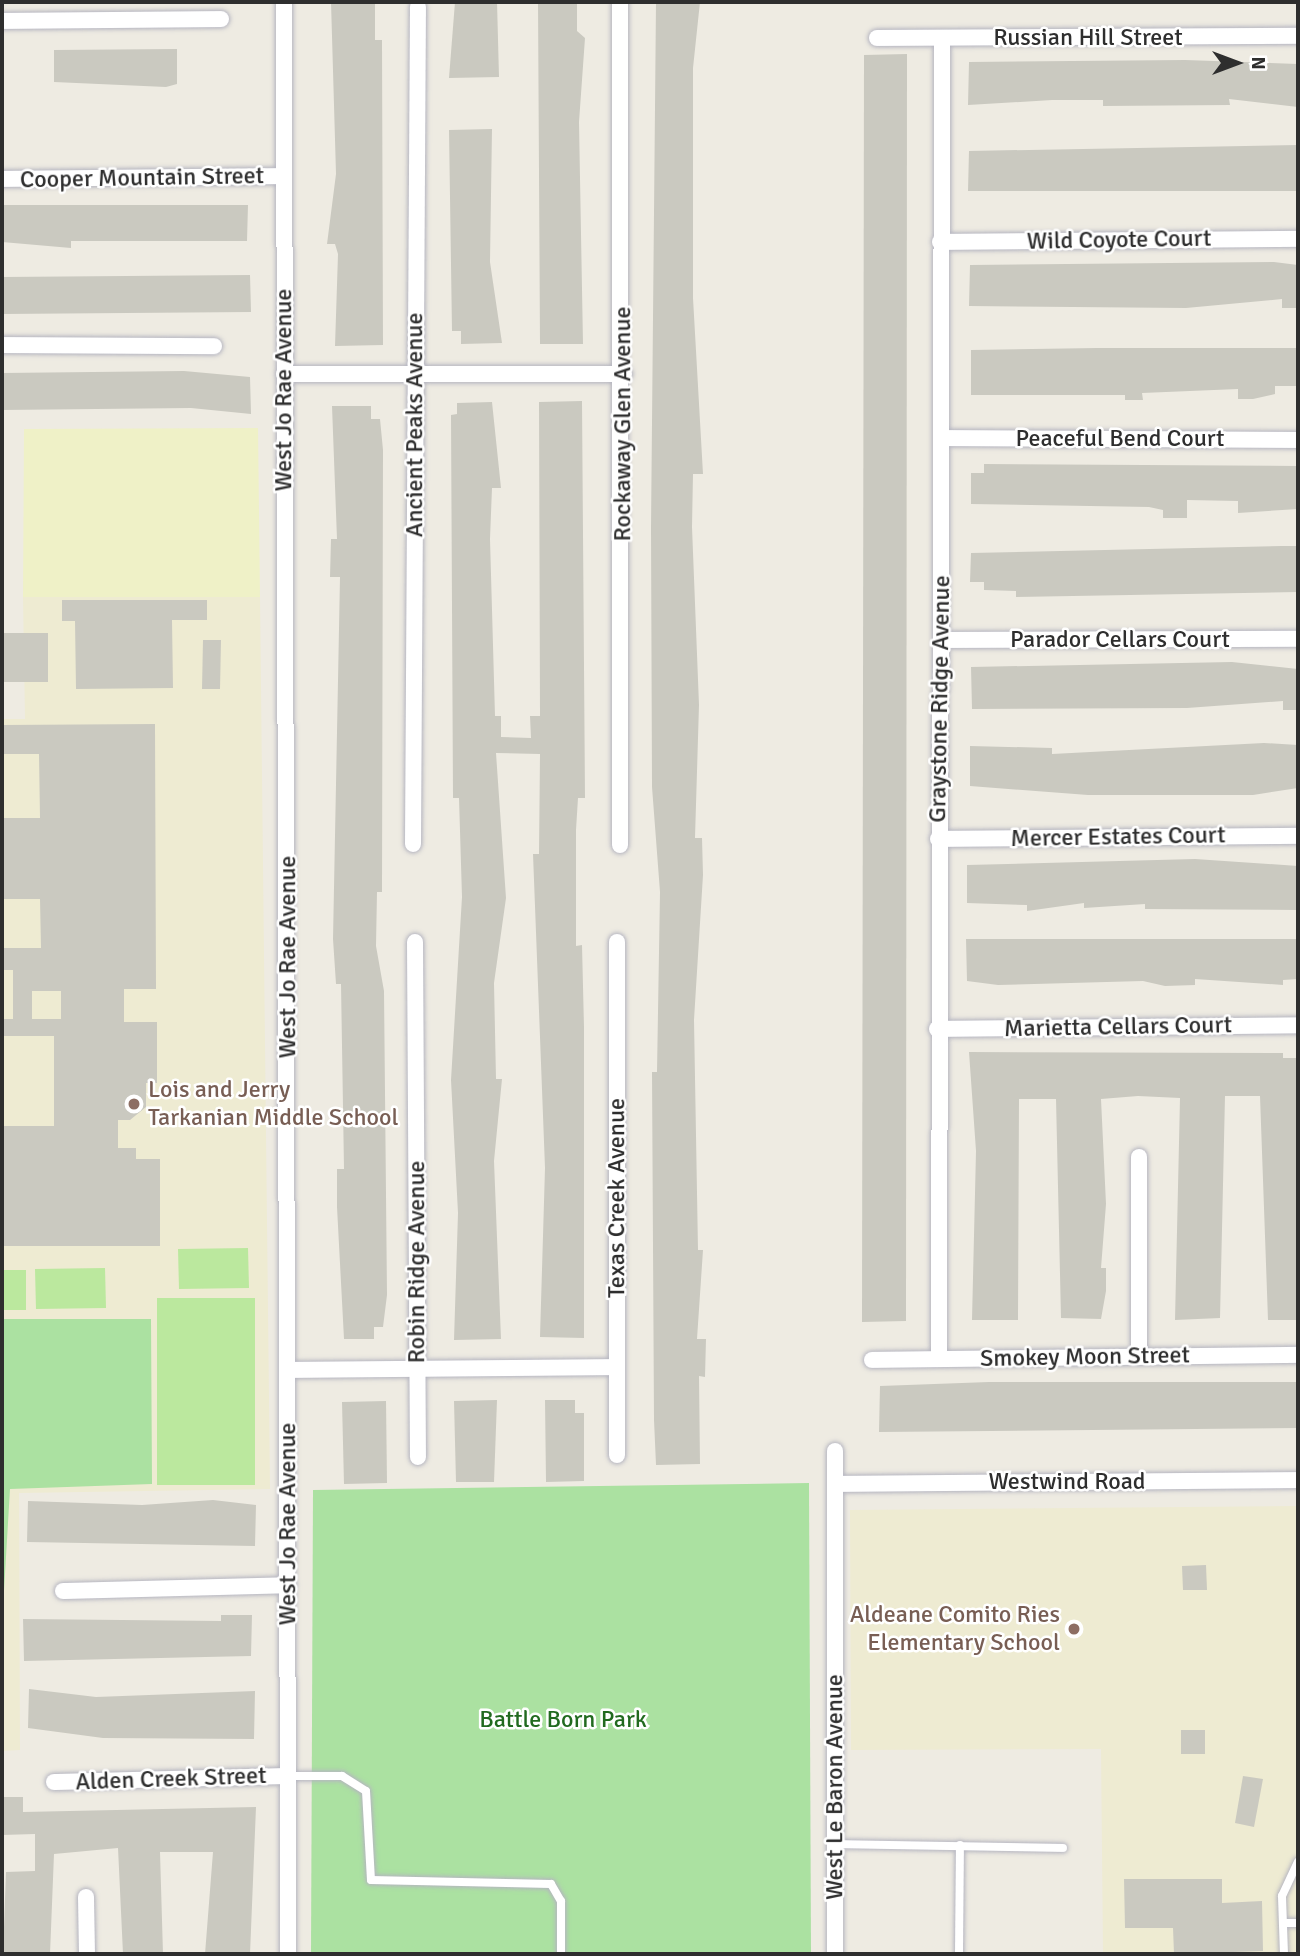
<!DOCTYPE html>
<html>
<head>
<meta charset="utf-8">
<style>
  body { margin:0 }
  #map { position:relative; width:1300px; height:1956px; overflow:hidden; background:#eeebe2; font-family:Signika,sans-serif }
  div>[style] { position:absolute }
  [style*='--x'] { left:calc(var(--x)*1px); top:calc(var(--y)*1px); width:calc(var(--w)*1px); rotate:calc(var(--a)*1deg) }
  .education>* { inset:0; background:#eeebd2 }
  .green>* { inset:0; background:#abe1a1 }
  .sand>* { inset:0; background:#eff1c7 }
  .pitch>* { inset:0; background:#bbe89e }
  .building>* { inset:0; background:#cac9c0 }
  .roads { filter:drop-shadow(0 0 2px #b5b5c0) drop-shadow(0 0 2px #b5b5c0) }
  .service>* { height:8px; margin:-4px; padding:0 4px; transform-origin:4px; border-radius:4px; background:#fff }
  .minor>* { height:16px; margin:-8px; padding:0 8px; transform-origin:8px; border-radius:8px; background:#fff }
  .dots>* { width:19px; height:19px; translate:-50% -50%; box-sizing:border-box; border:4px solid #fff; border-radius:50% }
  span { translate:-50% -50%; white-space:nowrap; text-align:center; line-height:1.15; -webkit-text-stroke:5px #fff; paint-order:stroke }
  .street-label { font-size:24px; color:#2e2e2e }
  .education-label { font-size:24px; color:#785e54 }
  .left { translate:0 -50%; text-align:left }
  .right { translate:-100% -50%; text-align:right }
  .park-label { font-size:24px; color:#216a1f }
  .frame { position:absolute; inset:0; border:4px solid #2e2e2e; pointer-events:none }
  .north { position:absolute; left:1202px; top:28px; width:70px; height:70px; -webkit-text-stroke:5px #fff; paint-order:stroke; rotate:90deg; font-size:19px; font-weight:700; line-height:28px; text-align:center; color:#2e2e2e }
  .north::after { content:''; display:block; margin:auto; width:24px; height:32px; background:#2e2e2e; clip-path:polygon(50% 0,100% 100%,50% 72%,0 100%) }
</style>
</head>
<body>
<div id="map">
  <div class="education">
    <i style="clip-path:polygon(23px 597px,260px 597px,270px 1489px,19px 1493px,20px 1750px,2px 1751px,2px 719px,25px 719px)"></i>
    <i style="clip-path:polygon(1298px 1506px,1298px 1954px,1103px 1954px,1101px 1749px,851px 1750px,850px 1510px)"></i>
  </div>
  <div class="green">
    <i style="clip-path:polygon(2px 1319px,151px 1319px,152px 1484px,10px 1489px,2px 1625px)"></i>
    <i style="clip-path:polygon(809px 1483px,811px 1954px,311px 1954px,313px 1490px)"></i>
  </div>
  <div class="sand">
    <i style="clip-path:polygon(258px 428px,260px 597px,23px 597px,24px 429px)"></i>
  </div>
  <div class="pitch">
    <i style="clip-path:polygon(248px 1248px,249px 1288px,179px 1289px,178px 1249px)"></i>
    <i style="clip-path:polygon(105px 1268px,106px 1308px,36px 1309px,35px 1269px)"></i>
    <i style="clip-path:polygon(2px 1270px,26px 1270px,26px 1310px,2px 1310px)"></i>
    <i style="clip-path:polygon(157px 1298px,255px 1298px,255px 1485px,157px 1485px)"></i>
  </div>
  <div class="building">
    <i style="clip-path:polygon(331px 2px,375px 2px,375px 40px,382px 40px,383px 345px,335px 346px,338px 254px,335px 244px,327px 244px,336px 174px)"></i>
    <i style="clip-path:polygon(455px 2px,497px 2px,499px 77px,449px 78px)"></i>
    <i style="clip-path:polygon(538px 2px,577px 2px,577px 31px,585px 38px,579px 122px,583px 344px,540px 344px)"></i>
    <i style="clip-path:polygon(656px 2px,700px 2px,693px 68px,693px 298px,703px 474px,693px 474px,692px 527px,699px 705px,695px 838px,702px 838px,703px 875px,694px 1020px,698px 1250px,703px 1250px,697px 1339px,706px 1339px,705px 1377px,699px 1376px,700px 1464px,656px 1465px,654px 1420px,652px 1072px,657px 1072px,660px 892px,652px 787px,651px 528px)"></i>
    <i style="clip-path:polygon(177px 49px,177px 84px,166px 87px,54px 82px,54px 50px)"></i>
    <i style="clip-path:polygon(907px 54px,906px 1321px,862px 1322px,864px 55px)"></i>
    <i style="clip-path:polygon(1185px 60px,1298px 64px,1298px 107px,1229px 99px,1230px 105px,1103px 106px,1103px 100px,1052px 100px,968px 105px,969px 62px)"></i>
    <i style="clip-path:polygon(492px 129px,490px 262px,502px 343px,461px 344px,461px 331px,452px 331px,449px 130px)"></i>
    <i style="clip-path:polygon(1298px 145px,1298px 191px,968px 191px,969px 151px)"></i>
    <i style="clip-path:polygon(2px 205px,248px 205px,247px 241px,71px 241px,71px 248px,2px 242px)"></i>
    <i style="clip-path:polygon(1274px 262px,1298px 265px,1298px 308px,1282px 308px,1282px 299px,1186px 308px,969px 306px,970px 265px)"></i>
    <i style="clip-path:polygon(250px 275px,251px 312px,2px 314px,2px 277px)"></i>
    <i style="clip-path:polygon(1097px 348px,1298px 348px,1298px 386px,1275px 386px,1275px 394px,1253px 399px,1238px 399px,1238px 389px,1142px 393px,1143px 400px,1125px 400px,1125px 395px,971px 395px,971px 350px)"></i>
    <i style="clip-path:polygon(184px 371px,250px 377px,251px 414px,191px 408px,2px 410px,2px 373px)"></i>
    <i style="clip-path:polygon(582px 401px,585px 798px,578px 798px,576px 830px,576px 946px,582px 945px,584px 1027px,584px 1338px,540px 1337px,545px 1168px,533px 854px,539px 854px,540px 754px,496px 753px,506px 898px,494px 983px,496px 1079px,502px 1079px,494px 1161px,501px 1339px,454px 1340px,458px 1213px,451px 1080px,462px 897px,459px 798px,453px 798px,451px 415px,457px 414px,457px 403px,492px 402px,501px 488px,492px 488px,490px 539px,495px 716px,501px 716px,501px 737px,531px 738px,530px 716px,540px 716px,539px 402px)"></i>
    <i style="clip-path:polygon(332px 406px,371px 406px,371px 419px,380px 419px,383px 450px,382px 892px,377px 892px,376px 946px,384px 991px,387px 1295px,383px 1327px,374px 1327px,374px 1339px,344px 1339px,337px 1207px,337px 1169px,344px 1169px,341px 984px,336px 984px,333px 939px,340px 577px,330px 577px,331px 539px,337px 539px)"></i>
    <i style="clip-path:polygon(984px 464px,1298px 466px,1298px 509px,1238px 513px,1238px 501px,1187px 500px,1187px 518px,1163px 518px,1163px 510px,1149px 507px,971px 504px,971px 473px,984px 473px)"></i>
    <i style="clip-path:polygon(1282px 546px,1298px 546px,1298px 592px,1016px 597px,1016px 591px,984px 590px,984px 582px,970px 582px,971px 553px)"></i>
    <i style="clip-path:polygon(62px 600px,207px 600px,207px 620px,172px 620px,173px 688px,76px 689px,75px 621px,62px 621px)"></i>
    <i style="clip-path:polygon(2px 633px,48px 633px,48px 682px,2px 682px)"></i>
    <i style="clip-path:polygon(203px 640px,221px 640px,220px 689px,202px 689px)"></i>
    <i style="clip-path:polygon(1232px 662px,1298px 669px,1298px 710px,1283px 710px,1283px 701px,1187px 708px,972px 709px,971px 667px)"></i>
    <i style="clip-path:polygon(evenodd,155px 724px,156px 989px,124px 989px,124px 1022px,157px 1022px,157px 1083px,146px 1083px,146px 1107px,130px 1120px,118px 1120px,118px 1148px,136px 1148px,136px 1159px,160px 1159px,160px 1246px,2px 1246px,2px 1126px,54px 1126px,54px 1036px,2px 1036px,2px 1019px,13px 1019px,13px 970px,2px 970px,2px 948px,41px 948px,40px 899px,2px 899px,2px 818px,40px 818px,39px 754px,2px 754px,2px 725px,155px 724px,32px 991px,61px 991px,61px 1019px,32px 1019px,32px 991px)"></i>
    <i style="clip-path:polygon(1264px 743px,1298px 745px,1298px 788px,1253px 795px,1088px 795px,970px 786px,970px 746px,1052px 748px,1052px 754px)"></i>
    <i style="clip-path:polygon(1195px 859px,1298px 866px,1298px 910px,1145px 909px,1145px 904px,1084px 908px,1084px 903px,1027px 911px,1027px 905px,967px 903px,967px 865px)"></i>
    <i style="clip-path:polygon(966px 939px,1298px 939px,1298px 979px,1283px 980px,1283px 985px,1195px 979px,1195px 985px,1165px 986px,1143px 981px,998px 985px,967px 981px)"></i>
    <i style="clip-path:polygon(969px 1052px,1283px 1053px,1283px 1058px,1298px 1058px,1298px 1320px,1268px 1320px,1260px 1096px,1225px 1096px,1220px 1318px,1175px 1320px,1180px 1098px,1138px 1096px,1101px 1099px,1106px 1204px,1101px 1268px,1106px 1268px,1106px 1291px,1101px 1319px,1061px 1318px,1056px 1099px,1019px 1099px,1018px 1320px,972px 1320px,976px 1151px)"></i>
    <i style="clip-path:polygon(989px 1382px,1298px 1382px,1298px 1428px,879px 1432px,880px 1386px)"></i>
    <i style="clip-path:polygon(497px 1400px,494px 1482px,456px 1482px,454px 1401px)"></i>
    <i style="clip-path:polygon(545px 1400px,575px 1400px,575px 1413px,584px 1413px,584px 1481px,546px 1482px)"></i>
    <i style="clip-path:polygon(386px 1401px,387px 1483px,344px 1484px,342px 1402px)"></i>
    <i style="clip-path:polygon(213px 1500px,256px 1505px,255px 1546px,27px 1542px,28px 1501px,142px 1505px)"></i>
    <i style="clip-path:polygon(1206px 1565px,1207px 1590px,1183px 1590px,1182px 1566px)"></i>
    <i style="clip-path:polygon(221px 1615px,252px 1615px,251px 1656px,24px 1661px,23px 1619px,221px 1621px)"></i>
    <i style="clip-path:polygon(29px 1689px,96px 1697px,255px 1691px,254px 1739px,103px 1738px,28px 1728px)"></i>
    <i style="clip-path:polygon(1181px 1730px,1205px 1730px,1205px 1754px,1181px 1754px)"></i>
    <i style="clip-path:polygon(1243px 1776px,1263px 1779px,1254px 1827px,1235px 1823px)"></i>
    <i style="clip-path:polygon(2px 1797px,23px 1797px,23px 1812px,256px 1807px,250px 1954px,205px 1954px,213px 1852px,160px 1852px,163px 1954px,123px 1954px,118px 1848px,54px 1854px,50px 1954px,3px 1954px,6px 1872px,35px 1871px,35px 1834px,2px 1835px)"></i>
    <i style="clip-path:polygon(1124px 1879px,1222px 1879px,1222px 1903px,1262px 1901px,1263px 1951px,1174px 1954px,1173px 1928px,1125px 1928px)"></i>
  </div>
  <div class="roads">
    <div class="service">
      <i style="--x:288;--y:1776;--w:54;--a:0"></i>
      <i style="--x:342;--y:1776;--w:28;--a:32"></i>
      <i style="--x:366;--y:1791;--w:89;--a:86.8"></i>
      <i style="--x:371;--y:1880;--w:180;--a:1.3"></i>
      <i style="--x:551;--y:1884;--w:20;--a:60"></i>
      <i style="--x:561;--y:1901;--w:53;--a:90"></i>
      <i style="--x:835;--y:1844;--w:228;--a:1"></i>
      <i style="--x:1283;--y:1923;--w:15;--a:0"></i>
      <i style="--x:959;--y:1954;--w:109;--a:-89.5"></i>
      <i style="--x:1284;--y:1954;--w:58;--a:-92"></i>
      <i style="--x:1282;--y:1896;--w:38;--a:-65"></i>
    </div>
    <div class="minor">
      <i style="--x:284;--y:2;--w:1952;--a:89.88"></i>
      <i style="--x:620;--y:2;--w:843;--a:90"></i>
      <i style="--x:2;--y:21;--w:219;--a:-0.5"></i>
      <i style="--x:877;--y:38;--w:421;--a:-0.3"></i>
      <i style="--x:2;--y:179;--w:280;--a:-0.6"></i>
      <i style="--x:940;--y:242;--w:358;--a:-0.5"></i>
      <i style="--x:2;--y:345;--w:212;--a:0.3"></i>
      <i style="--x:284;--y:374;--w:340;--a:0"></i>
      <i style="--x:941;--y:438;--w:357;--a:0.3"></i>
      <i style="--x:941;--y:640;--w:357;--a:-0.2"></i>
      <i style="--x:938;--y:839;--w:360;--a:-0.5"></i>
      <i style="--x:413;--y:844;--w:837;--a:-89.66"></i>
      <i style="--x:415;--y:942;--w:515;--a:89.67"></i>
      <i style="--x:617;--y:942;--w:513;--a:90"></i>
      <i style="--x:937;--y:1029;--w:361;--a:-0.6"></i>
      <i style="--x:1139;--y:1157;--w:200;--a:90"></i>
      <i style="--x:939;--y:1359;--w:1320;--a:-89.87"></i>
      <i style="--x:872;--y:1360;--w:426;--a:-0.7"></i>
      <i style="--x:289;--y:1370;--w:328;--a:-0.5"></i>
      <i style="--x:835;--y:1451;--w:503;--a:90"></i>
      <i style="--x:835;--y:1484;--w:463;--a:-0.5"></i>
      <i style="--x:63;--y:1591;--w:225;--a:-1.5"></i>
      <i style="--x:54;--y:1782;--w:234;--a:-1.5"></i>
      <i style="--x:86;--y:1897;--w:57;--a:89"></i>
    </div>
  </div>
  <div class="dots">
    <i style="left:134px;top:1104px;background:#8d6e63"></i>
    <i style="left:1074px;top:1629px;background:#8d6e63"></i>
  </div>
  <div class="street-label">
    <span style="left:1088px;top:38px">Russian Hill Street</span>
    <span style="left:142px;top:178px;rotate:-1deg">Cooper Mountain Street</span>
    <span style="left:1119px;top:240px;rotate:-1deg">Wild Coyote Court</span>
    <span style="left:284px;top:390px;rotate:-90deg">West Jo Rae Avenue</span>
    <span style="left:623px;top:424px;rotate:-90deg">Rockaway Glen Avenue</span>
    <span style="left:415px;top:425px;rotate:-90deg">Ancient Peaks Avenue</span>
    <span style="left:1120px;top:439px">Peaceful Bend Court</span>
    <span style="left:1120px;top:640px">Parador Cellars Court</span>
    <span style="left:940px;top:699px;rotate:-89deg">Graystone Ridge Avenue</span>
    <span style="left:1118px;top:837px;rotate:-1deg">Mercer Estates Court</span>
    <span style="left:288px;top:957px;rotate:-90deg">West Jo Rae Avenue</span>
    <span style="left:1118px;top:1027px;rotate:-1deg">Marietta Cellars Court</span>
    <span style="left:617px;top:1198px;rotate:-90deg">Texas Creek Avenue</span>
    <span style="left:417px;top:1262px;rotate:-90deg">Robin Ridge Avenue</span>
    <span style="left:1085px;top:1357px;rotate:-1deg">Smokey Moon Street</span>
    <span style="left:1067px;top:1482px">Westwind Road</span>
    <span style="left:288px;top:1524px;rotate:-90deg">West Jo Rae Avenue</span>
    <span style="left:171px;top:1779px;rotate:-2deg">Alden Creek Street</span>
    <span style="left:835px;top:1787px;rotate:-90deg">West Le Baron Avenue</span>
  </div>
  <div class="education-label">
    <span class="left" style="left:148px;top:1104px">Lois and Jerry<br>Tarkanian Middle School</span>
    <span class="right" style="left:1060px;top:1629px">Aldeane Comito Ries<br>Elementary School</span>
  </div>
  <div class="park-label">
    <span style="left:563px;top:1720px">Battle Born Park</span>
  </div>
  <div class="frame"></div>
  <div class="north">N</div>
</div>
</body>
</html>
